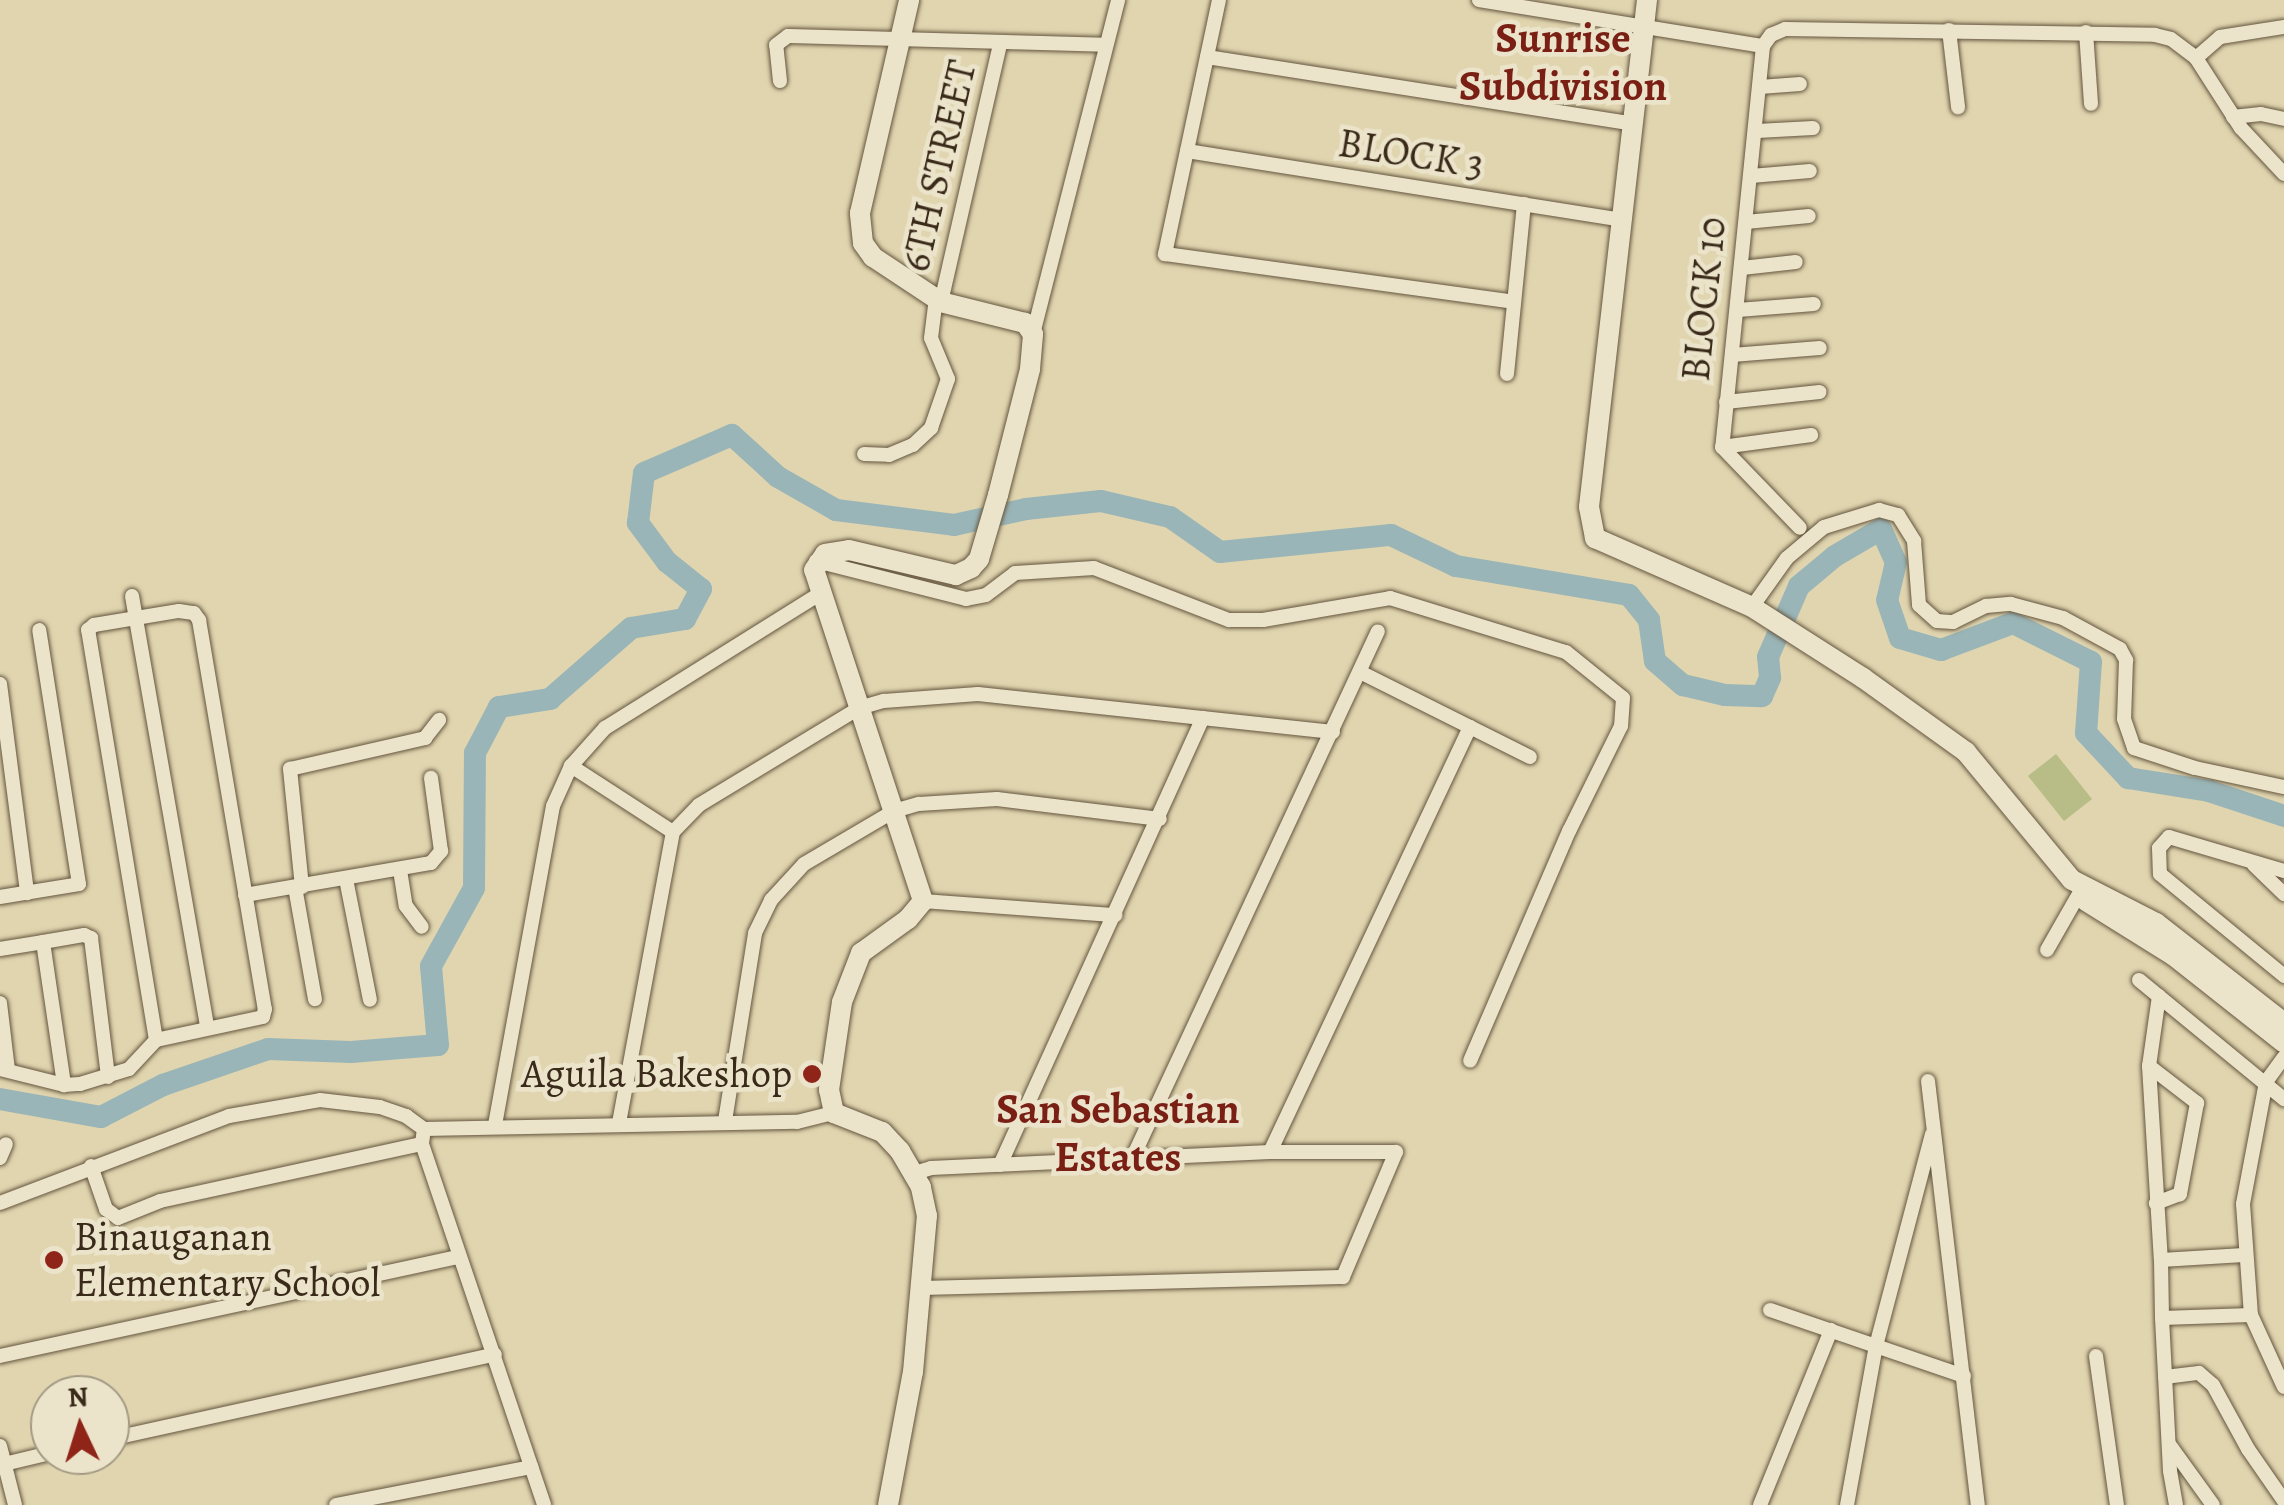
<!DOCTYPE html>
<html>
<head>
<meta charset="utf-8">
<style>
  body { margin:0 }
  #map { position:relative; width:2284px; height:1505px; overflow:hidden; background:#e0d5af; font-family:Alegreya,serif }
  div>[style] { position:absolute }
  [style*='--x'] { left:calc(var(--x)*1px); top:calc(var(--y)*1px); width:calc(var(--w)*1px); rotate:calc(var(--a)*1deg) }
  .green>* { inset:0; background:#b8bc86 }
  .river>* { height:22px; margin:-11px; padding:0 11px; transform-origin:11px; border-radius:11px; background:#9ab5b7 }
  .roads { filter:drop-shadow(0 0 2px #64553e) drop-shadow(0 0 2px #64553e) }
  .street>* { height:14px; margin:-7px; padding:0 7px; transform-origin:7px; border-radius:7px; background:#ebe4cb }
  .secondary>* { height:20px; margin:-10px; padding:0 10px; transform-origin:10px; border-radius:10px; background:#ebe4cb }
  .dots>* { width:28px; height:28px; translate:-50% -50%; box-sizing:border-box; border:5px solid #ebe4cb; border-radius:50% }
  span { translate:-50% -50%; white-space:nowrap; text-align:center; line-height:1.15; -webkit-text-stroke:9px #ebe4cb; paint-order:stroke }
  .street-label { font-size:40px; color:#3a2a19 }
  .poi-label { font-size:40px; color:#3a2a19 }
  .right { translate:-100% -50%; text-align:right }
  .left { translate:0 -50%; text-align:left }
  .neighbourhood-label { font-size:42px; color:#7a1f14; font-weight:700 }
  .north { position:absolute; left:30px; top:1375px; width:100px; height:100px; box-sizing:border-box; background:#ebe4cb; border:2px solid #a49a84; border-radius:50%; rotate:356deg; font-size:28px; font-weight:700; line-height:40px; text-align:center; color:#3a2a19 }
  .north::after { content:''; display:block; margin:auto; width:35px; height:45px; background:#8f2418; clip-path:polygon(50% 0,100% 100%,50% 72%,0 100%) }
</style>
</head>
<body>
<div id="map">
  <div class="green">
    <i style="clip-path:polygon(2056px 754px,2092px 799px,2064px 821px,2028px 776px)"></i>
  </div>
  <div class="river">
    <i style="--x:0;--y:1099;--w:103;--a:10.1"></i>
    <i style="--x:101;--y:1117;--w:70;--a:-27.3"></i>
    <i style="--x:163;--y:1085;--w:111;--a:-18.9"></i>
    <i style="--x:268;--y:1049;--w:83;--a:2.1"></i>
    <i style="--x:351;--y:1052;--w:87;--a:-4.6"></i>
    <i style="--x:438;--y:1045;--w:79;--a:-95.1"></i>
    <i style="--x:431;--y:966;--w:89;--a:-61.1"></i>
    <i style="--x:474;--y:888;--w:135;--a:-89.6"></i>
    <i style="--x:475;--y:753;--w:52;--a:-62.4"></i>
    <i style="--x:499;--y:707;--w:52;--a:-8.9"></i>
    <i style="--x:550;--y:699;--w:108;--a:-41.2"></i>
    <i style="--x:631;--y:628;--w:55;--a:-9.5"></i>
    <i style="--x:685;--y:619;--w:34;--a:-62"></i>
    <i style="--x:701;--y:589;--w:43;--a:-141.5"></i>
    <i style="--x:667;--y:562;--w:49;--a:-126.6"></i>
    <i style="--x:638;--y:523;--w:50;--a:-83.2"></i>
    <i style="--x:644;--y:473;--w:96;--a:-23.4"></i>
    <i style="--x:732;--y:435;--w:62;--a:42.4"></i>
    <i style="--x:778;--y:477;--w:67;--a:29.6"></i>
    <i style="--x:836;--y:510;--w:119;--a:7.2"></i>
    <i style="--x:954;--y:525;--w:74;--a:-12.5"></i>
    <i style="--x:1026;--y:509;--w:75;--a:-6.1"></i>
    <i style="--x:1101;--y:501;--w:71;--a:13.1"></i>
    <i style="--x:1170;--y:517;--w:61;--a:35"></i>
    <i style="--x:1220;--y:552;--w:172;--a:-5.7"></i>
    <i style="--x:1391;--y:535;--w:72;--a:25.5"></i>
    <i style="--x:1456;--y:566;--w:175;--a:9.5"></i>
    <i style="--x:1629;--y:595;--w:32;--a:51"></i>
    <i style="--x:1649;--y:620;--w:41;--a:81.7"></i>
    <i style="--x:1655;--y:661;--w:37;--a:41"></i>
    <i style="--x:1683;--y:685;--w:43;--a:13.4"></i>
    <i style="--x:1725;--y:695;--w:37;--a:2"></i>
    <i style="--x:1762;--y:696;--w:20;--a:-66"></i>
    <i style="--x:1770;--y:678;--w:21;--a:-95"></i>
    <i style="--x:1768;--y:657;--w:77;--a:-66.4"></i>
    <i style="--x:1799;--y:586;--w:47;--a:-39.8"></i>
    <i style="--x:1835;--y:556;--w:53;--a:-30.4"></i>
    <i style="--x:1881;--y:529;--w:36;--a:66"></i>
    <i style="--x:1896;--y:562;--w:39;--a:103"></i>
    <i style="--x:1887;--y:600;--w:40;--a:71.1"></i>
    <i style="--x:1900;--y:638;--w:43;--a:16.3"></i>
    <i style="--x:1941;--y:650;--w:77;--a:-20.6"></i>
    <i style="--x:2013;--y:623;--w:87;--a:26.6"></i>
    <i style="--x:2091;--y:662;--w:71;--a:94"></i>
    <i style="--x:2086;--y:733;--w:62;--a:47"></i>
    <i style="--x:2128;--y:778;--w:82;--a:9.1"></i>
    <i style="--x:2209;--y:791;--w:79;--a:18.4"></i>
  </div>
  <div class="roads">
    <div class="street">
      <i style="--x:1219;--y:0;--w:260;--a:102"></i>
      <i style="--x:1165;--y:254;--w:352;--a:7.8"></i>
      <i style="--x:1479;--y:0;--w:288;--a:9.2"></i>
      <i style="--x:1949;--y:30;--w:78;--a:83.3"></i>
      <i style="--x:2086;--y:32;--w:72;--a:86"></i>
      <i style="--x:1763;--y:46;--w:14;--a:-54"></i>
      <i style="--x:1771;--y:35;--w:15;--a:-23"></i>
      <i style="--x:1785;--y:29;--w:370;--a:0.9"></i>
      <i style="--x:2155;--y:35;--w:16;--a:14"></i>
      <i style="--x:2171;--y:39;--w:31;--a:37"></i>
      <i style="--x:2196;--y:58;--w:83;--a:57.3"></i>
      <i style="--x:2241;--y:128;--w:63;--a:46.9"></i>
      <i style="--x:1763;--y:46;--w:403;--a:95.8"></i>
      <i style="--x:1722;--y:447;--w:112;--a:46.1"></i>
      <i style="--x:1207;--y:57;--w:433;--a:8.9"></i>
      <i style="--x:2196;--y:58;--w:32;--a:-41"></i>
      <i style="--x:2220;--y:37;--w:65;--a:-8.9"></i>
      <i style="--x:780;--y:81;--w:36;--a:-96"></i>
      <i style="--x:776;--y:45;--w:15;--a:-37"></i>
      <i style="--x:788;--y:36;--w:318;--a:1.6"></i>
      <i style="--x:1760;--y:87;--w:40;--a:-4.3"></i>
      <i style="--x:2233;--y:117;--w:28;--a:-6"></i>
      <i style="--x:2261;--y:114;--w:24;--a:12"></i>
      <i style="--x:1757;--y:131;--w:56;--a:-3.1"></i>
      <i style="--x:1187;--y:151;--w:442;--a:9"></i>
      <i style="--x:1751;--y:176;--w:59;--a:-4.8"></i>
      <i style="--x:1746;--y:222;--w:63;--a:-5.4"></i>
      <i style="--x:1742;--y:268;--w:54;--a:-6.3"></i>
      <i style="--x:941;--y:302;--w:265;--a:-77.1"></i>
      <i style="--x:1738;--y:310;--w:76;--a:-4.5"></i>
      <i style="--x:1033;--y:334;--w:345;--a:-75.7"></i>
      <i style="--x:1732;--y:355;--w:88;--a:-4.5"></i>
      <i style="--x:1507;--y:374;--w:171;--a:-84.3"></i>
      <i style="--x:1726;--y:402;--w:94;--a:-6.1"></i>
      <i style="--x:1722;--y:447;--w:90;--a:-7.7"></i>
      <i style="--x:864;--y:454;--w:25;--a:2"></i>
      <i style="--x:889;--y:455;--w:26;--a:-23"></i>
      <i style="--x:913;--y:445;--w:25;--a:-43"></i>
      <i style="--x:931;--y:428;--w:52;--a:-70.9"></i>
      <i style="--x:948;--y:379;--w:44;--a:-112.5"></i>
      <i style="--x:931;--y:338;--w:40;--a:-82.9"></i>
      <i style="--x:816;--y:561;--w:155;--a:14.2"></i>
      <i style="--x:966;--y:599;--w:20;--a:-11"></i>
      <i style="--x:986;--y:595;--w:36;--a:-37"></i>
      <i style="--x:1015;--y:573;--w:79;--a:-3.6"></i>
      <i style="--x:1094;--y:568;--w:145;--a:21.1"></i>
      <i style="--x:1229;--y:620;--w:34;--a:0"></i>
      <i style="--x:1263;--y:620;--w:129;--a:-9.8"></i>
      <i style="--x:1390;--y:598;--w:184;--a:17.1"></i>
      <i style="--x:1566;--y:652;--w:73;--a:38.9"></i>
      <i style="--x:1623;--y:698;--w:28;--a:94"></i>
      <i style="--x:1621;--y:726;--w:117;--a:116.3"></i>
      <i style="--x:1569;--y:831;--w:250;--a:113.3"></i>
      <i style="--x:132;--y:596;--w:437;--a:80.1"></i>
      <i style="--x:1752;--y:607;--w:60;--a:-54.5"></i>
      <i style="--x:1787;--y:558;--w:48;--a:-40"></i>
      <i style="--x:1824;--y:527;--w:58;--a:-17.2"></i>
      <i style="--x:1879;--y:510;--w:20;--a:15"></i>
      <i style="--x:1898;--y:515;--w:31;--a:58"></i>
      <i style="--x:1914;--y:541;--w:64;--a:85.5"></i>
      <i style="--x:1919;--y:605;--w:24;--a:42"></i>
      <i style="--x:1937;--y:621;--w:16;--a:4"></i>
      <i style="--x:1953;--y:622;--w:37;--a:-26"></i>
      <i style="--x:1986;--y:606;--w:25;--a:-5"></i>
      <i style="--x:2011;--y:604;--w:54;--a:15.1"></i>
      <i style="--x:2063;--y:618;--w:65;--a:28.5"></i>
      <i style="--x:2120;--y:649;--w:13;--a:61"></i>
      <i style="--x:2126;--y:660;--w:59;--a:91.9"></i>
      <i style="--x:2124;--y:719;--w:31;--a:71"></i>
      <i style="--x:2134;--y:748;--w:64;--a:18.2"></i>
      <i style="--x:2195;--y:768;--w:91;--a:12.1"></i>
      <i style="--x:179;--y:611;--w:15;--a:8"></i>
      <i style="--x:194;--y:613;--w:9;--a:54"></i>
      <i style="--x:199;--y:620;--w:395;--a:80.4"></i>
      <i style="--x:265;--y:1009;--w:8;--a:104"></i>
      <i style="--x:263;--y:1017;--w:109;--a:167.9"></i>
      <i style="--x:156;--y:1040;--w:416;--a:-99.4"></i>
      <i style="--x:88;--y:630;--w:8;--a:-40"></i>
      <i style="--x:94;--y:625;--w:86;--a:-9.4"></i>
      <i style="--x:1360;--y:672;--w:190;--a:26.6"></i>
      <i style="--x:0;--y:684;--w:211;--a:82.6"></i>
      <i style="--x:571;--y:766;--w:121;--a:32.9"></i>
      <i style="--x:2254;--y:865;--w:42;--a:44"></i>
      <i style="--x:400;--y:870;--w:36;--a:81"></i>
      <i style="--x:406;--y:906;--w:26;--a:53"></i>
      <i style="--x:2284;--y:871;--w:120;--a:-163.5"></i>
      <i style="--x:2169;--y:837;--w:15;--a:132"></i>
      <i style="--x:2159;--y:848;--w:26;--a:88"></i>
      <i style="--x:2160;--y:874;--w:161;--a:39.4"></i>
      <i style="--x:346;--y:879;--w:123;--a:78.8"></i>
      <i style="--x:295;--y:887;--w:114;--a:79.9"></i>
      <i style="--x:302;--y:887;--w:119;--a:-95.8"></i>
      <i style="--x:290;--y:769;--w:139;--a:-12.9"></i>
      <i style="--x:425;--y:738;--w:23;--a:-52"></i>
      <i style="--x:245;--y:895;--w:189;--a:-9.8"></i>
      <i style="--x:431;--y:863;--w:16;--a:-50"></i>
      <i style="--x:441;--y:851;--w:74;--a:-97.8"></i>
      <i style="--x:0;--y:897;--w:80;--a:-9.3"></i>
      <i style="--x:79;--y:884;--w:257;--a:-98.9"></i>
      <i style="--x:923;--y:901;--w:193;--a:4.2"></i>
      <i style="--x:43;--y:942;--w:42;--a:-9.7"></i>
      <i style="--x:84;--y:935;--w:8;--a:23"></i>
      <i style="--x:91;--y:938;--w:140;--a:83"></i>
      <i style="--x:0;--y:949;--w:44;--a:-9.2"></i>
      <i style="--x:43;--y:942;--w:145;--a:81.6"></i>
      <i style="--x:2047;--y:950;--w:73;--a:-60.3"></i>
      <i style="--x:2139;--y:980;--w:188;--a:39.4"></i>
      <i style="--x:2159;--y:996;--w:71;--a:98.1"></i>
      <i style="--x:2149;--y:1066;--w:194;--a:86.5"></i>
      <i style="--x:2161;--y:1260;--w:83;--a:-3.4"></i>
      <i style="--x:0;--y:1003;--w:67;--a:83.2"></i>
      <i style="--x:2284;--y:1057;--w:31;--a:126"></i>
      <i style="--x:2266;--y:1082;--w:124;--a:100.7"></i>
      <i style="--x:2243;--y:1204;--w:111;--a:85.9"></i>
      <i style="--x:2251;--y:1315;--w:79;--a:65.4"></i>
      <i style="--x:2149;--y:1066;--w:61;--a:37.6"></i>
      <i style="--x:2197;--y:1103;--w:93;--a:100.6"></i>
      <i style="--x:2180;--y:1194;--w:26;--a:159"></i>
      <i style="--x:0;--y:1069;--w:66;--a:14"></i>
      <i style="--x:64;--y:1085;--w:16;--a:-4"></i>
      <i style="--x:80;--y:1084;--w:51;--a:-17"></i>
      <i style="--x:129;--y:1069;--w:40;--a:-47"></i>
      <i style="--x:1928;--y:1081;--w:427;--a:83.3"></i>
      <i style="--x:725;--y:1121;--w:190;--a:-80.9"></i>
      <i style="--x:755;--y:933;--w:37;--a:-64"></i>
      <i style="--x:771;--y:900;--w:49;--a:-47.5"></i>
      <i style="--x:804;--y:864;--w:104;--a:-30.5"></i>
      <i style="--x:894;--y:811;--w:26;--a:-16"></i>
      <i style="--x:919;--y:804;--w:78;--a:-3.7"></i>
      <i style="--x:997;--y:799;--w:164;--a:7"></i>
      <i style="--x:619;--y:1123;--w:296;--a:-79.5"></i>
      <i style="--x:673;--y:832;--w:37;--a:-46"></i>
      <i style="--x:699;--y:805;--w:187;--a:-31.2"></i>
      <i style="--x:859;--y:708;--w:26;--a:-16"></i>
      <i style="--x:884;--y:701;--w:94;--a:-4.3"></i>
      <i style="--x:978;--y:694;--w:357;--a:6.1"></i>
      <i style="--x:495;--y:1125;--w:324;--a:-79.7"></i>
      <i style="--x:553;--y:806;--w:44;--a:-65.8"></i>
      <i style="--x:571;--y:766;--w:51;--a:-48.2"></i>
      <i style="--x:605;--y:728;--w:251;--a:-32"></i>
      <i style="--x:424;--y:1129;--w:373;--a:-1.1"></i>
      <i style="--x:797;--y:1122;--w:38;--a:-14"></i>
      <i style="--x:424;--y:1129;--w:15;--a:98"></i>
      <i style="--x:422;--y:1144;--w:381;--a:71.3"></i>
      <i style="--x:1270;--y:1152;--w:470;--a:-64.8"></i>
      <i style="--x:0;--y:1158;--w:15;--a:-67"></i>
      <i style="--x:1132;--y:1159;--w:582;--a:-65.02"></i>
      <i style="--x:1000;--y:1165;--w:491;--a:-65.6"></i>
      <i style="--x:91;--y:1166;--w:46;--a:70.8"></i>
      <i style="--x:106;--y:1209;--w:15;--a:37"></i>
      <i style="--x:118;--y:1218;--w:45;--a:-22"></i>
      <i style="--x:160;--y:1201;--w:268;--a:-12.3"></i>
      <i style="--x:915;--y:1173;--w:17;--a:-17"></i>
      <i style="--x:931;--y:1168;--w:339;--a:-2.7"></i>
      <i style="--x:1270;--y:1152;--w:126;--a:0"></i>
      <i style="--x:1396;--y:1152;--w:136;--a:113"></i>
      <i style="--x:1343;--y:1277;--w:423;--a:178.5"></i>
      <i style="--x:0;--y:1203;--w:245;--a:-20.8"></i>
      <i style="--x:229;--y:1116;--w:92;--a:-10"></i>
      <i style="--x:320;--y:1100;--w:60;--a:6.7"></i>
      <i style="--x:380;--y:1107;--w:28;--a:19"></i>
      <i style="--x:406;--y:1116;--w:22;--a:36"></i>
      <i style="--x:2161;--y:1260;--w:58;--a:89"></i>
      <i style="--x:1770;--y:1310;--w:205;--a:18.8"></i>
      <i style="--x:0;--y:1356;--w:470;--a:-12.2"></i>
      <i style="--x:2096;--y:1356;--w:150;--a:82"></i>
      <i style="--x:2165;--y:1377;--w:34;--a:-7"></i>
      <i style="--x:2199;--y:1373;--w:18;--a:41"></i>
      <i style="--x:2213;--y:1385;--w:73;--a:61.3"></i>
      <i style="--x:2248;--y:1449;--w:63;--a:55.3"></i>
      <i style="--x:110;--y:1439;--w:394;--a:-12.4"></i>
      <i style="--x:2169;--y:1444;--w:75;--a:54.2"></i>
      <i style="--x:0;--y:1446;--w:61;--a:75.7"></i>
      <i style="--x:0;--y:1465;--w:51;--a:-13.5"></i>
      <i style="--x:336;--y:1505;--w:199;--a:-11"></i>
      <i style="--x:1760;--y:1505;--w:189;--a:-67.9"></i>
      <i style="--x:1847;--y:1505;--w:162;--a:-79.7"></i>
      <i style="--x:1876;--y:1346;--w:219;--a:-75.2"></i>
      <i style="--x:2176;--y:1505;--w:35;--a:-100"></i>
      <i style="--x:2170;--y:1471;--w:153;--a:-93"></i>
      <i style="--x:2162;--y:1318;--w:89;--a:-1.9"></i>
    </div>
    <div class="secondary">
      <i style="--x:1647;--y:0;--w:510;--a:96.53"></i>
      <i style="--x:1589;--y:507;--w:32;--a:79"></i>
      <i style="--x:1595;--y:538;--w:171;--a:23.7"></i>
      <i style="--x:1752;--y:607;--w:132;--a:32.6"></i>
      <i style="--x:1863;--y:678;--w:127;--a:35.7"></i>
      <i style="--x:1966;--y:752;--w:166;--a:50.4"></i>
      <i style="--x:2072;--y:880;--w:94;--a:27.1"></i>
      <i style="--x:2156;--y:923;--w:162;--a:38"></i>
      <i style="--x:2086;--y:901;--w:104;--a:32"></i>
      <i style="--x:2174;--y:956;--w:140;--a:38.3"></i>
      <i style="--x:888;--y:1505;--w:135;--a:-79.4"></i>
      <i style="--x:913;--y:1372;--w:157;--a:-84.9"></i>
      <i style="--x:927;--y:1216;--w:30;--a:-102"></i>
      <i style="--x:921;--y:1187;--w:42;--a:-120.3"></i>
      <i style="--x:900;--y:1151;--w:26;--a:-133"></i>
      <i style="--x:882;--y:1132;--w:52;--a:-158.4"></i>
      <i style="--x:834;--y:1113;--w:24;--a:-102"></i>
      <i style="--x:829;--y:1090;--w:89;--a:-81.6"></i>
      <i style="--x:842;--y:1002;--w:53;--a:-68.8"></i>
      <i style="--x:861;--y:953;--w:58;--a:-35.9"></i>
      <i style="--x:908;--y:919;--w:23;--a:-50"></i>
      <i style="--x:923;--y:901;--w:348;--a:-108.2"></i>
      <i style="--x:814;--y:570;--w:19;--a:-55"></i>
      <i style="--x:825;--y:554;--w:24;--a:-9"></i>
      <i style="--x:849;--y:550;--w:110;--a:13.2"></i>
      <i style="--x:956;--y:575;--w:17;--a:-25"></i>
      <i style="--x:971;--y:568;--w:12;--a:-48"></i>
      <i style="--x:979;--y:559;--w:67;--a:-73.5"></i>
      <i style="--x:998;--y:495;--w:130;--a:-75.7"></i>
      <i style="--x:1030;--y:369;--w:35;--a:-85"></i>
      <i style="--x:1033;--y:334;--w:14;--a:-126"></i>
      <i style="--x:1025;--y:323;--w:87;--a:-166"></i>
      <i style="--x:941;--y:302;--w:82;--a:-146.5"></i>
      <i style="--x:873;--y:257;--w:17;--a:-126"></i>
      <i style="--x:863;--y:243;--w:30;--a:-96"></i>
      <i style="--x:860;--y:213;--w:219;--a:-77"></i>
    </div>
  </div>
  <div class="dots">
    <i style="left:812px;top:1074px;background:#8f2418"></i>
    <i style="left:54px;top:1260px;background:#8f2418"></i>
  </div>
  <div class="street-label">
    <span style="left:1411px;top:154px;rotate:9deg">BLOCK 3</span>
    <span style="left:939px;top:166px;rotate:-77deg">6TH STREET</span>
    <span style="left:1704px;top:299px;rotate:-84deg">BLOCK 10</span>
  </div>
  <div class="poi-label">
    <span class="right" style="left:792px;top:1074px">Aguila Bakeshop</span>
    <span class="left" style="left:74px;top:1260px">Binauganan<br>Elementary School</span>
  </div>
  <div class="neighbourhood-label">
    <span style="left:1563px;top:62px">Sunrise<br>Subdivision</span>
    <span style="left:1118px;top:1133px">San Sebastian<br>Estates</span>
  </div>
  <div class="north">N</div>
</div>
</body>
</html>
